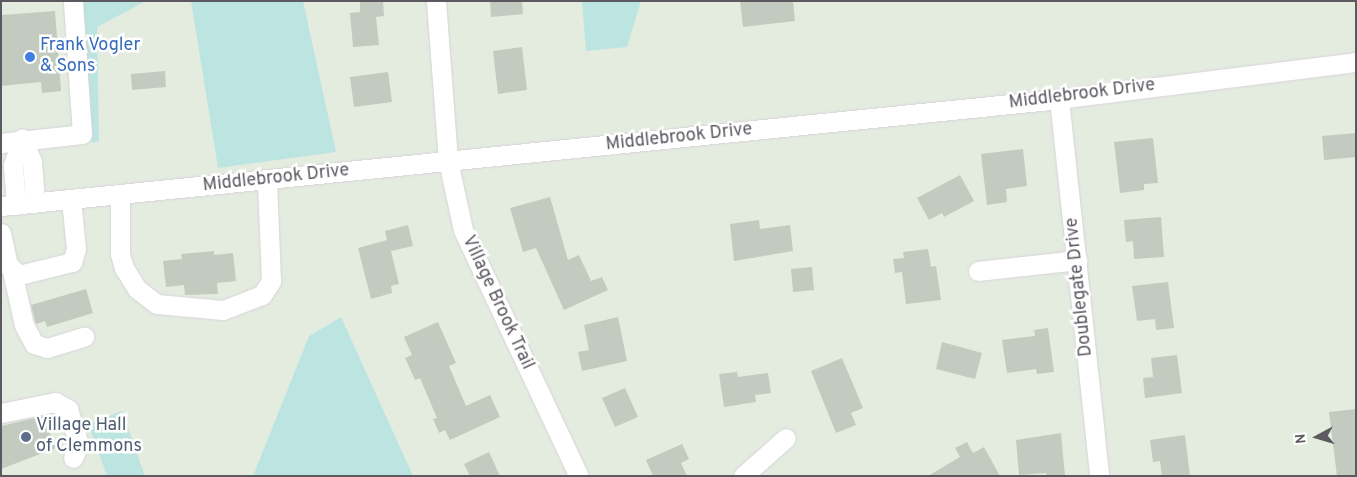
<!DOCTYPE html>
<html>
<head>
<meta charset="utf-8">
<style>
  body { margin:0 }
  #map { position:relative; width:1357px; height:477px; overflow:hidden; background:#e4ece0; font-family:Overpass,sans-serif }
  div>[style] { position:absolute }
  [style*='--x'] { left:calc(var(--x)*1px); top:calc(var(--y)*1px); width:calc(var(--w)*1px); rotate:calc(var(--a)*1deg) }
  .green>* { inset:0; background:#bce4e1 }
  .building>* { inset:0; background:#c3cabf }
  .roads { filter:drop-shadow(0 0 1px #d7d3da) drop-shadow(0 0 1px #d7d3da) }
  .minor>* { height:19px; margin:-9.5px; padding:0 9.5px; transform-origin:9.5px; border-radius:9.5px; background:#fff }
  .dots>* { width:14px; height:14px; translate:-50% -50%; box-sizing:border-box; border:2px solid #fff; border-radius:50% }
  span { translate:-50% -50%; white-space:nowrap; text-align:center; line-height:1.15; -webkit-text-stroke:5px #fff; paint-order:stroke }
  .shop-label { font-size:18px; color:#366cbe }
  .left { translate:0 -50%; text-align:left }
  .street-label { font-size:18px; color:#5d5961 }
  .service-label { font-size:18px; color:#4e5e75 }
  .frame { position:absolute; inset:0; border:2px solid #5d5961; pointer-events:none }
  .north { position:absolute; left:1292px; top:412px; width:50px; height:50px; -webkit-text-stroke:4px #fff; paint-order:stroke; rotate:264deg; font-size:14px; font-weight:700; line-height:20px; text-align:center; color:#5d5961 }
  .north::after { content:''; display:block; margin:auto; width:18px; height:22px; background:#5d5961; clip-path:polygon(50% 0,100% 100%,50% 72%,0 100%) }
</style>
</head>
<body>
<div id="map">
  <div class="green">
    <i style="clip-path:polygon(80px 1px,146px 1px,97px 27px,99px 141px,92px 143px)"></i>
    <i style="clip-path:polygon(191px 1px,303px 1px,336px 152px,218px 168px)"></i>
    <i style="clip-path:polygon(582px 1px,641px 1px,627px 47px,586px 51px)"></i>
    <i style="clip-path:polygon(341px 317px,413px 476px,253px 476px,309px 336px)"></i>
    <i style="clip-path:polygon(122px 411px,145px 476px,107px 476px,88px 424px)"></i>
  </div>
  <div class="building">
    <i style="clip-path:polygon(360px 1px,383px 1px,384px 16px,376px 17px,379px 45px,353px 47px,350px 13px,360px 12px)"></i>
    <i style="clip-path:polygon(490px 1px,522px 1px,523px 14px,491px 17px)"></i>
    <i style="clip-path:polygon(740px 1px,793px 1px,795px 21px,743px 27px)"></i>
    <i style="clip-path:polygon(55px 11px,61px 91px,42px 93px,41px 82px,1px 86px,2px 15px)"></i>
    <i style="clip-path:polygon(522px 47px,527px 90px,498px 94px,493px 51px)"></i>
    <i style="clip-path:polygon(165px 71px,166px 87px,132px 90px,131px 74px)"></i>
    <i style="clip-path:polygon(388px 72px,392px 102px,354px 107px,350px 77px)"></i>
    <i style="clip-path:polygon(1356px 133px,1356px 157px,1324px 160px,1322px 136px)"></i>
    <i style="clip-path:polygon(1153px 138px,1158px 183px,1144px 184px,1144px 190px,1120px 193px,1114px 142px)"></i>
    <i style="clip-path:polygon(1023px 149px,1027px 186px,1006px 189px,1007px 202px,987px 205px,981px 154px)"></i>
    <i style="clip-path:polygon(960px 175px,974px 201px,944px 217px,942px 213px,929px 220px,917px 198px)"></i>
    <i style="clip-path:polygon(550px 197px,568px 260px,579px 255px,591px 281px,602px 277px,608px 290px,564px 310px,536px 248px,523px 252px,510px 208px)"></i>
    <i style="clip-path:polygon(1161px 217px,1164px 257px,1134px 259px,1133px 241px,1126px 242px,1124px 220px)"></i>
    <i style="clip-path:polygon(759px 220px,760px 229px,790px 225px,793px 251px,734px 261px,730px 224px)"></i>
    <i style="clip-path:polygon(408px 225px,413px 246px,391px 251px,399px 284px,391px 286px,392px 293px,371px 299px,358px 248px,387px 240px,385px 231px)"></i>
    <i style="clip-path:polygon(928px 249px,931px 267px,936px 266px,941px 300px,906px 304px,902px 272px,895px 273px,893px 259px,904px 258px,903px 252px)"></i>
    <i style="clip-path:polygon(214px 251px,214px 255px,233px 253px,236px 281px,217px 283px,218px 294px,185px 295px,184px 285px,166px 287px,163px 261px,182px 259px,181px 254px)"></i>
    <i style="clip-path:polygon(812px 267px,814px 290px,793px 292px,791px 269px)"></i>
    <i style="clip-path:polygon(1168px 282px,1174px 328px,1156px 330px,1155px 319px,1137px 321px,1132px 286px)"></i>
    <i style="clip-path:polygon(86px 289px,93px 313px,47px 327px,45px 321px,36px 324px,31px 305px)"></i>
    <i style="clip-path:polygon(618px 317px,627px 361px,582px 371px,578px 352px,589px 350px,584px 325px)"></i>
    <i style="clip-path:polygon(438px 322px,456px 363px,449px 366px,466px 406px,490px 395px,500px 417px,450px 440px,445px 430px,439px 433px,433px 419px,437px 418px,420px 378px,415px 380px,405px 358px,412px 355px,404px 337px)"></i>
    <i style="clip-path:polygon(1048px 328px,1054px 372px,1037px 374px,1036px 369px,1007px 373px,1002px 340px,1035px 336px,1034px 330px)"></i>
    <i style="clip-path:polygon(942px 342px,982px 353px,975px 379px,936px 369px)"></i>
    <i style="clip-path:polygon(1177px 355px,1182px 393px,1145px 398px,1143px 378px,1153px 377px,1151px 358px)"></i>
    <i style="clip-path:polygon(842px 358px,863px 408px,851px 413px,856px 425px,836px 433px,811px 371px)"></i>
    <i style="clip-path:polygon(737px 372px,738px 377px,768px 373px,771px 393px,755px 395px,756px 402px,724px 407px,719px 374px)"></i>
    <i style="clip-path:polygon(625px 388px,638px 417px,615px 427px,602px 398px)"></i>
    <i style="clip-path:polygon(1356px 409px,1356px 476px,1337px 476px,1329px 412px)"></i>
    <i style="clip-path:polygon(43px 416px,56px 448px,1px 469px,1px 426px)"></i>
    <i style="clip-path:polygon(1061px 433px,1065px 476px,1047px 476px,1046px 473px,1019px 475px,1016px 440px)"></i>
    <i style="clip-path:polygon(1185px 435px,1190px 476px,1162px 476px,1160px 461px,1153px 462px,1150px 440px)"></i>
    <i style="clip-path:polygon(967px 442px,973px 453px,984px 447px,1000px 476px,928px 476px,960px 457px,955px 448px)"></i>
    <i style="clip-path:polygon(682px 444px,689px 459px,681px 463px,687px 476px,653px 476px,646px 460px)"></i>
    <i style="clip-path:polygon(489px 452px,500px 476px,470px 476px,464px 464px)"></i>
  </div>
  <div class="roads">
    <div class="minor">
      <i style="--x:436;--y:1;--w:160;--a:85.7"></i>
      <i style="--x:448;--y:161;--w:71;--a:77.7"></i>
      <i style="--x:463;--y:230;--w:272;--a:64.8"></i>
      <i style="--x:1059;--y:99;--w:379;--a:83.9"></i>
      <i style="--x:1;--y:143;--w:81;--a:-6.3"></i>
      <i style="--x:82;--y:134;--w:133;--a:-93.9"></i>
      <i style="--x:120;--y:194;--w:60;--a:90"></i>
      <i style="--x:120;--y:254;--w:15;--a:74"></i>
      <i style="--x:124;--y:268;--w:25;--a:58"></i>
      <i style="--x:137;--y:289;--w:25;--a:37"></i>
      <i style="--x:157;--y:304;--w:66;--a:5.2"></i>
      <i style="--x:223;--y:310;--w:42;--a:-21"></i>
      <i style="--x:262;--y:295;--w:17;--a:-57"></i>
      <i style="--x:271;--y:281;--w:100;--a:-92.3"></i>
      <i style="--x:16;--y:205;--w:40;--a:-94.3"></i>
      <i style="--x:13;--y:165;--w:28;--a:-71"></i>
      <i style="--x:22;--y:139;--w:24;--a:66"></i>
      <i style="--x:32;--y:161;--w:42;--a:85.9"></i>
      <i style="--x:1;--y:206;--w:1063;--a:-5.77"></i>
      <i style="--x:1059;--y:99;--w:299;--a:-7.1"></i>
      <i style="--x:1;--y:233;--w:33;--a:78"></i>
      <i style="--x:8;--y:265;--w:15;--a:42"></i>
      <i style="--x:19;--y:275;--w:55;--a:-13.8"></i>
      <i style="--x:72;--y:262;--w:14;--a:-73"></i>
      <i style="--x:76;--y:249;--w:50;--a:-95.7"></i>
      <i style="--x:12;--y:271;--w:55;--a:77.5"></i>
      <i style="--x:24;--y:325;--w:21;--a:62"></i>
      <i style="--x:34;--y:344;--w:14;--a:17"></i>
      <i style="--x:47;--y:348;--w:39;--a:-17"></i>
      <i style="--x:978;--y:271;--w:100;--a:-6.3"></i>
      <i style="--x:1;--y:413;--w:55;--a:-11.5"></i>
      <i style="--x:55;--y:402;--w:15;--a:28"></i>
      <i style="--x:68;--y:409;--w:37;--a:73"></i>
      <i style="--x:79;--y:444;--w:15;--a:113"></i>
      <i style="--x:743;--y:476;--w:57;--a:-41.5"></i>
    </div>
  </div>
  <div class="dots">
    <i style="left:30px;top:57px;background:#3f7fe0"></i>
    <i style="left:26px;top:437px;background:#5c6f8a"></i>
  </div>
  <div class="shop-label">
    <span class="left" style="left:40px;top:57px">Frank Vogler<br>&amp; Sons</span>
  </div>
  <div class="street-label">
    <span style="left:1082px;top:95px;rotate:-7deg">Middlebrook Drive</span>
    <span style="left:679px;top:138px;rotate:-6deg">Middlebrook Drive</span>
    <span style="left:276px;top:179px;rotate:-6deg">Middlebrook Drive</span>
    <span style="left:1080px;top:287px;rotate:-96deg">Doublegate Drive</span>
    <span style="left:497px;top:303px;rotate:65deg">Village Brook Trail</span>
  </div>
  <div class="service-label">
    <span class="left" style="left:36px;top:437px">Village Hall<br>of Clemmons</span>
  </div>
  <div class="frame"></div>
  <div class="north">N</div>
</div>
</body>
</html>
